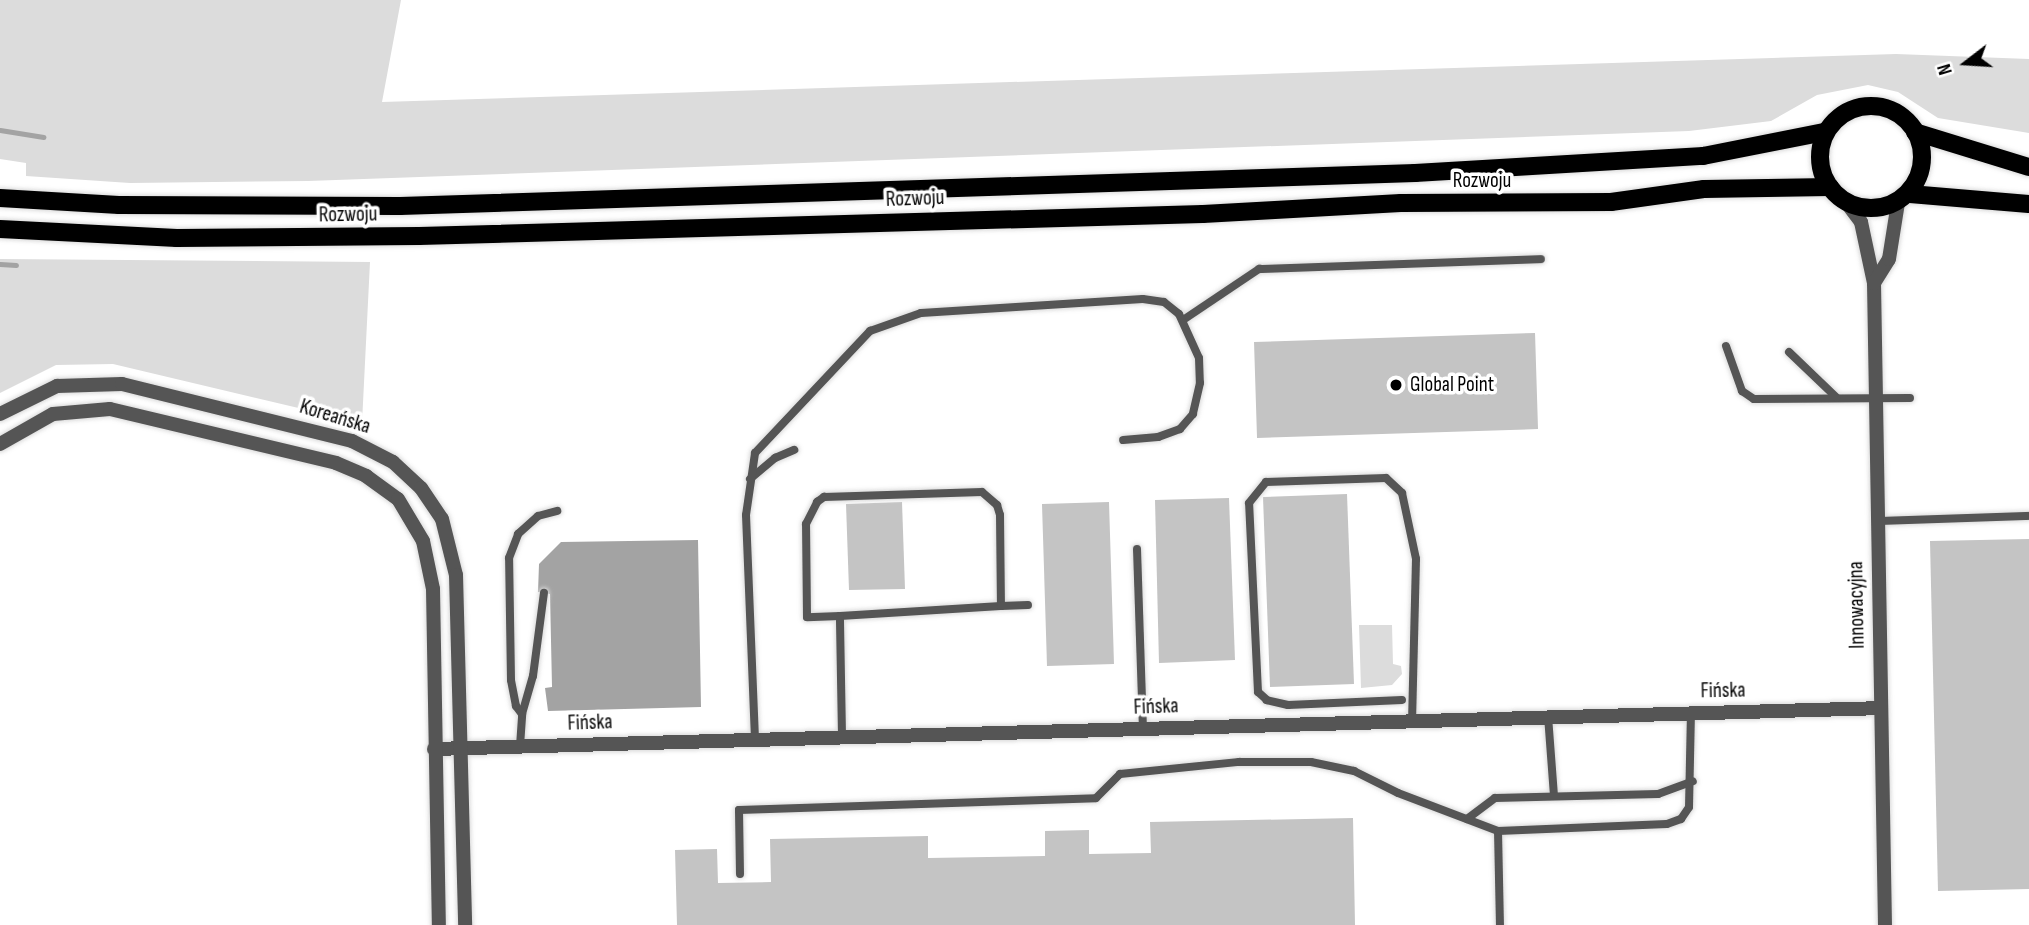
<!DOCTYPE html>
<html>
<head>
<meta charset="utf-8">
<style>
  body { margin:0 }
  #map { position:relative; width:2029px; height:925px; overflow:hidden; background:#fff; font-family:"Sofia Sans Condensed",sans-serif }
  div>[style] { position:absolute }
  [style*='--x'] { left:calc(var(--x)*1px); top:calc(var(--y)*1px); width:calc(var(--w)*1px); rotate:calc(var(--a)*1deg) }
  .green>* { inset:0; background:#dcdcdc }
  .water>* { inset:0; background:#a3a3a3 }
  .stream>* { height:5px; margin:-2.5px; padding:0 2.5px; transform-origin:2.5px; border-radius:2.5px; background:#a3a3a3 }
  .building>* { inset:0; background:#c4c4c4 }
  .roads { filter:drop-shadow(0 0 2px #dbdbdb) drop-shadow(0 0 2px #dbdbdb) }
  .service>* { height:8px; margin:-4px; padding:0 4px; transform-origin:4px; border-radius:4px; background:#555 }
  .minor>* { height:14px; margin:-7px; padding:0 7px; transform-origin:7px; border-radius:7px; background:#555 }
  .tertiary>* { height:14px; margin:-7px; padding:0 7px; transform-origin:7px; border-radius:7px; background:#555 }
  .primary>* { height:18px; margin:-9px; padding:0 9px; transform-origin:9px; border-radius:9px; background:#000 }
  .primary>.ring { margin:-9px; padding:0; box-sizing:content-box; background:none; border:18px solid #000; border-radius:50% }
  .dots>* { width:19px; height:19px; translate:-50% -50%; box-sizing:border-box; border:4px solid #fff; border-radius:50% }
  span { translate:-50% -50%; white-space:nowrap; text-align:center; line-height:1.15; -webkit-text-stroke:7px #fff; paint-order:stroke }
  .street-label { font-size:21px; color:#000 }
  .poi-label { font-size:21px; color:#000 }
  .left { translate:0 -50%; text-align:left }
  .north { position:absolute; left:1931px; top:28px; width:70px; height:70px; -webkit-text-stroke:5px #fff; paint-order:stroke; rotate:253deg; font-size:19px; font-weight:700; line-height:28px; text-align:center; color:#000 }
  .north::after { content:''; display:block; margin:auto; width:24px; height:32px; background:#000; clip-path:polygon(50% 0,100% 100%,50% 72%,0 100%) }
</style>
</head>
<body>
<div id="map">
  <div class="green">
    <i style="clip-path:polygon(0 0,401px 0,382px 102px,1896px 54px,2029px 59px,2029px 133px,1938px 118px,1898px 92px,1868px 85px,1817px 95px,1771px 121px,1689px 131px,308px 181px,130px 183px,26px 176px,26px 163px,0 159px)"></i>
    <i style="clip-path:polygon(0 259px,370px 262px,362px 423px,113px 364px,56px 365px,0 393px)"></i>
    <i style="clip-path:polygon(1359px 625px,1392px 625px,1393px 664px,1401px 666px,1402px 674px,1392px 685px,1361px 688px)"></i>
  </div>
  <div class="water">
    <i style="clip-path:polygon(698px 540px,701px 707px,548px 711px,545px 688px,552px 687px,550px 594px,538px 592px,539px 564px,561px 542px)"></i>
  </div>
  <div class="stream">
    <i style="--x:0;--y:130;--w:44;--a:9.2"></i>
    <i style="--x:0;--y:264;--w:16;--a:4"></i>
  </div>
  <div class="building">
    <i style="clip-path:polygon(1535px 333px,1538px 429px,1257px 438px,1254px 342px)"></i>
    <i style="clip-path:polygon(1347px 494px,1354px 684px,1270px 687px,1263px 497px)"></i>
    <i style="clip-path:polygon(1229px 498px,1235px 660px,1159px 663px,1155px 500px)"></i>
    <i style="clip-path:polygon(902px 502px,905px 589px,849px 590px,846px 504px)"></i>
    <i style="clip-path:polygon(1109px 502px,1114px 664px,1047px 666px,1042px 504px)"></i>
    <i style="clip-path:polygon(2029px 539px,2029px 889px,1938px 891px,1930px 541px)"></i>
    <i style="clip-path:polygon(1353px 818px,1355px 925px,677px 925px,675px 850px,717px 849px,718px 883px,771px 882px,770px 839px,928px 836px,928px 858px,1045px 856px,1045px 831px,1089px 830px,1089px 854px,1151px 853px,1150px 822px)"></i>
  </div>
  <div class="roads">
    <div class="service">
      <i style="--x:1183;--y:320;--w:92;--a:-33.9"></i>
      <i style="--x:1259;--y:269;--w:282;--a:-2"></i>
      <i style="--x:1726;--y:346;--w:48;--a:70.4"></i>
      <i style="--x:1742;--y:391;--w:14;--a:34"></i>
      <i style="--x:1754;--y:399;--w:156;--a:-0.4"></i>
      <i style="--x:1789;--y:352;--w:66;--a:43.8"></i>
      <i style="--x:750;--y:479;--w:33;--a:-40"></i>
      <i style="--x:775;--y:458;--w:21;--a:-23"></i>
      <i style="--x:1876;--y:521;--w:153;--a:-1.9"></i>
      <i style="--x:1137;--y:549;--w:179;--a:88.1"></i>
      <i style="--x:840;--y:616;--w:161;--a:-3.6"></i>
      <i style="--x:1402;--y:700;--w:114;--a:177.5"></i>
      <i style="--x:1288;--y:705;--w:22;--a:-167"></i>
      <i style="--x:1267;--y:700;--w:12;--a:-138"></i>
      <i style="--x:1258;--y:692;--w:189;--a:-92.7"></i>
      <i style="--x:1249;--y:503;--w:27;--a:-51"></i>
      <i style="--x:1266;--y:482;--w:120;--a:-1.9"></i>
      <i style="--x:1386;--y:478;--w:22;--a:43"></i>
      <i style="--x:1402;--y:493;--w:67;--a:78"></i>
      <i style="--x:1416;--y:559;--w:160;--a:91.4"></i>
      <i style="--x:522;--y:714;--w:40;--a:-74"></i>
      <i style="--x:533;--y:676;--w:84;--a:-82.5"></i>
      <i style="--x:1548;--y:716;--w:80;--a:85.7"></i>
      <i style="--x:842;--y:736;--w:120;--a:-91"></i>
      <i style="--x:840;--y:616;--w:33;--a:178"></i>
      <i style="--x:807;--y:617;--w:93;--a:-90.6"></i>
      <i style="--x:806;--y:524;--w:25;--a:-63"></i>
      <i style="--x:817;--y:502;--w:9;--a:-36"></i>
      <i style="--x:824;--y:497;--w:158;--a:-1.8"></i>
      <i style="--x:982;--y:492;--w:20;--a:41"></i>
      <i style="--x:997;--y:505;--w:10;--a:73"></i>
      <i style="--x:1000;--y:515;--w:91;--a:89.4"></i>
      <i style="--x:1001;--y:606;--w:27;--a:-2"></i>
      <i style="--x:755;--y:739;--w:224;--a:-92.3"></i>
      <i style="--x:746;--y:515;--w:63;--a:-81.7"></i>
      <i style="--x:755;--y:453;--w:168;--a:-46.7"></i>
      <i style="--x:870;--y:331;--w:54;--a:-19.4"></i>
      <i style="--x:921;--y:313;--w:222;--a:-3.6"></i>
      <i style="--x:1143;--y:299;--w:21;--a:8"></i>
      <i style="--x:1164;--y:302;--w:19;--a:39"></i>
      <i style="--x:1179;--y:314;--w:48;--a:65.6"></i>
      <i style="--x:1199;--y:358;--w:25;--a:88"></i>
      <i style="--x:1200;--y:383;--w:32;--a:103"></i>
      <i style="--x:1193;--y:414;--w:20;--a:131"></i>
      <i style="--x:1180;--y:429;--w:23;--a:160"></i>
      <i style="--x:1158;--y:437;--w:35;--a:175"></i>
      <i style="--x:520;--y:746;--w:32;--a:-86"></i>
      <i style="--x:522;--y:714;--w:10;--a:-127"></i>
      <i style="--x:516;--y:706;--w:26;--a:-101"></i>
      <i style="--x:511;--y:680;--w:122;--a:-90.9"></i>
      <i style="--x:509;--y:558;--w:26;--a:-69"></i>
      <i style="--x:518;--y:534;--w:27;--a:-42"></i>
      <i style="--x:538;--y:516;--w:20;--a:-15"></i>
      <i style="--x:1467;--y:819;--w:35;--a:-37"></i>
      <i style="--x:1495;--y:798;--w:163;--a:-1.4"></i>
      <i style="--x:1658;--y:794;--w:37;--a:-20"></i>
      <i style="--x:1498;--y:831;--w:94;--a:88.8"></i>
      <i style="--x:740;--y:874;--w:64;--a:-90.9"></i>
      <i style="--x:739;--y:810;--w:357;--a:-1.9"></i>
      <i style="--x:1096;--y:798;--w:34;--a:-45"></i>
      <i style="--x:1120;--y:774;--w:120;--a:-5.8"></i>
      <i style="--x:1239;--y:762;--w:72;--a:0"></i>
      <i style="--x:1311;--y:762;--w:44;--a:11.8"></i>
      <i style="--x:1354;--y:771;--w:49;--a:26.6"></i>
      <i style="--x:1398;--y:793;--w:107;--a:20.8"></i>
      <i style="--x:1498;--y:831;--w:169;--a:-2.4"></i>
      <i style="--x:1667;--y:824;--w:15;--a:-20"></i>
      <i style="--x:1681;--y:819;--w:14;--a:-56"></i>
      <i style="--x:1689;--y:807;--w:94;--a:-88.8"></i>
    </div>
    <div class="minor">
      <i style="--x:1846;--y:202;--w:25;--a:53"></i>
      <i style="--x:1861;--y:222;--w:62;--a:78"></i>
      <i style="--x:1874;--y:283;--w:642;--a:89.02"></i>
      <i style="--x:1874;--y:283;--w:28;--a:-58"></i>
      <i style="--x:1889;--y:259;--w:57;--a:-80.9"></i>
      <i style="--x:434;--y:749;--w:1447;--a:-1.62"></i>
    </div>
    <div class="tertiary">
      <i style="--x:0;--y:414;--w:64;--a:-26.2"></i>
      <i style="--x:57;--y:386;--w:65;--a:-1.8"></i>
      <i style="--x:122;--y:384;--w:237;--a:13.9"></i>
      <i style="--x:352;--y:441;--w:46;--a:27.1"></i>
      <i style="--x:393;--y:462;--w:38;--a:43"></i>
      <i style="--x:421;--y:488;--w:37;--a:56"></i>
      <i style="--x:442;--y:519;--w:58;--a:76"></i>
      <i style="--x:456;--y:575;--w:350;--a:88.5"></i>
      <i style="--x:0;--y:444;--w:61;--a:-29.5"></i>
      <i style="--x:53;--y:414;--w:57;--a:-5"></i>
      <i style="--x:110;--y:409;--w:232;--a:13.4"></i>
      <i style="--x:336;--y:463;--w:33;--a:23"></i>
      <i style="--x:366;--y:476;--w:39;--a:36"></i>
      <i style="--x:398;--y:499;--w:49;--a:59.2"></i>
      <i style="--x:423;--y:541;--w:49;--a:78.2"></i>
      <i style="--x:433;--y:589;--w:336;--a:89"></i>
    </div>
    <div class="primary">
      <i class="ring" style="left:1820px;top:106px;width:84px;height:84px"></i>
      <i style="--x:1915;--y:132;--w:119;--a:17.1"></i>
      <i style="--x:1910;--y:194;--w:119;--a:4.8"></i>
      <i style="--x:0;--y:198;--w:119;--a:3.4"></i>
      <i style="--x:119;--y:205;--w:281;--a:0.2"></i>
      <i style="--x:400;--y:206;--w:1016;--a:-1.86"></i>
      <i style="--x:1415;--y:173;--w:289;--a:-3.4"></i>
      <i style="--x:1703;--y:156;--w:123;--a:-11.2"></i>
      <i style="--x:0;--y:229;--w:177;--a:2.9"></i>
      <i style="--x:177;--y:238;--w:242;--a:-0.5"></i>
      <i style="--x:419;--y:236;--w:784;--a:-1.61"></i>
      <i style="--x:1203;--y:214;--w:198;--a:-3.2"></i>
      <i style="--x:1401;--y:203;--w:210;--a:-0.3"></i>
      <i style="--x:1611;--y:202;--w:94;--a:-8"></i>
      <i style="--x:1704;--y:189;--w:126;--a:-0.9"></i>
    </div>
  </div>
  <div class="dots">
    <i style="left:1396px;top:385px;background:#000"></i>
  </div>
  <div class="street-label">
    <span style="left:1482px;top:181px">Rozwoju</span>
    <span style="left:915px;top:199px;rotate:-2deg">Rozwoju</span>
    <span style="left:348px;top:215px;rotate:-1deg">Rozwoju</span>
    <span style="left:335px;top:417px;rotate:17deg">Koreańska</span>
    <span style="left:1857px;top:605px;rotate:-91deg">Innowacyjna</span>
    <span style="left:1723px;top:691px;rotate:-1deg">Fińska</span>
    <span style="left:1156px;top:707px;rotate:-2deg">Fińska</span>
    <span style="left:590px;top:723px;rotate:-2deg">Fińska</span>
  </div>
  <div class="poi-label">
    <span class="left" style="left:1410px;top:385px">Global Point</span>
  </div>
  <div class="north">N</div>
</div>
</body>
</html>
